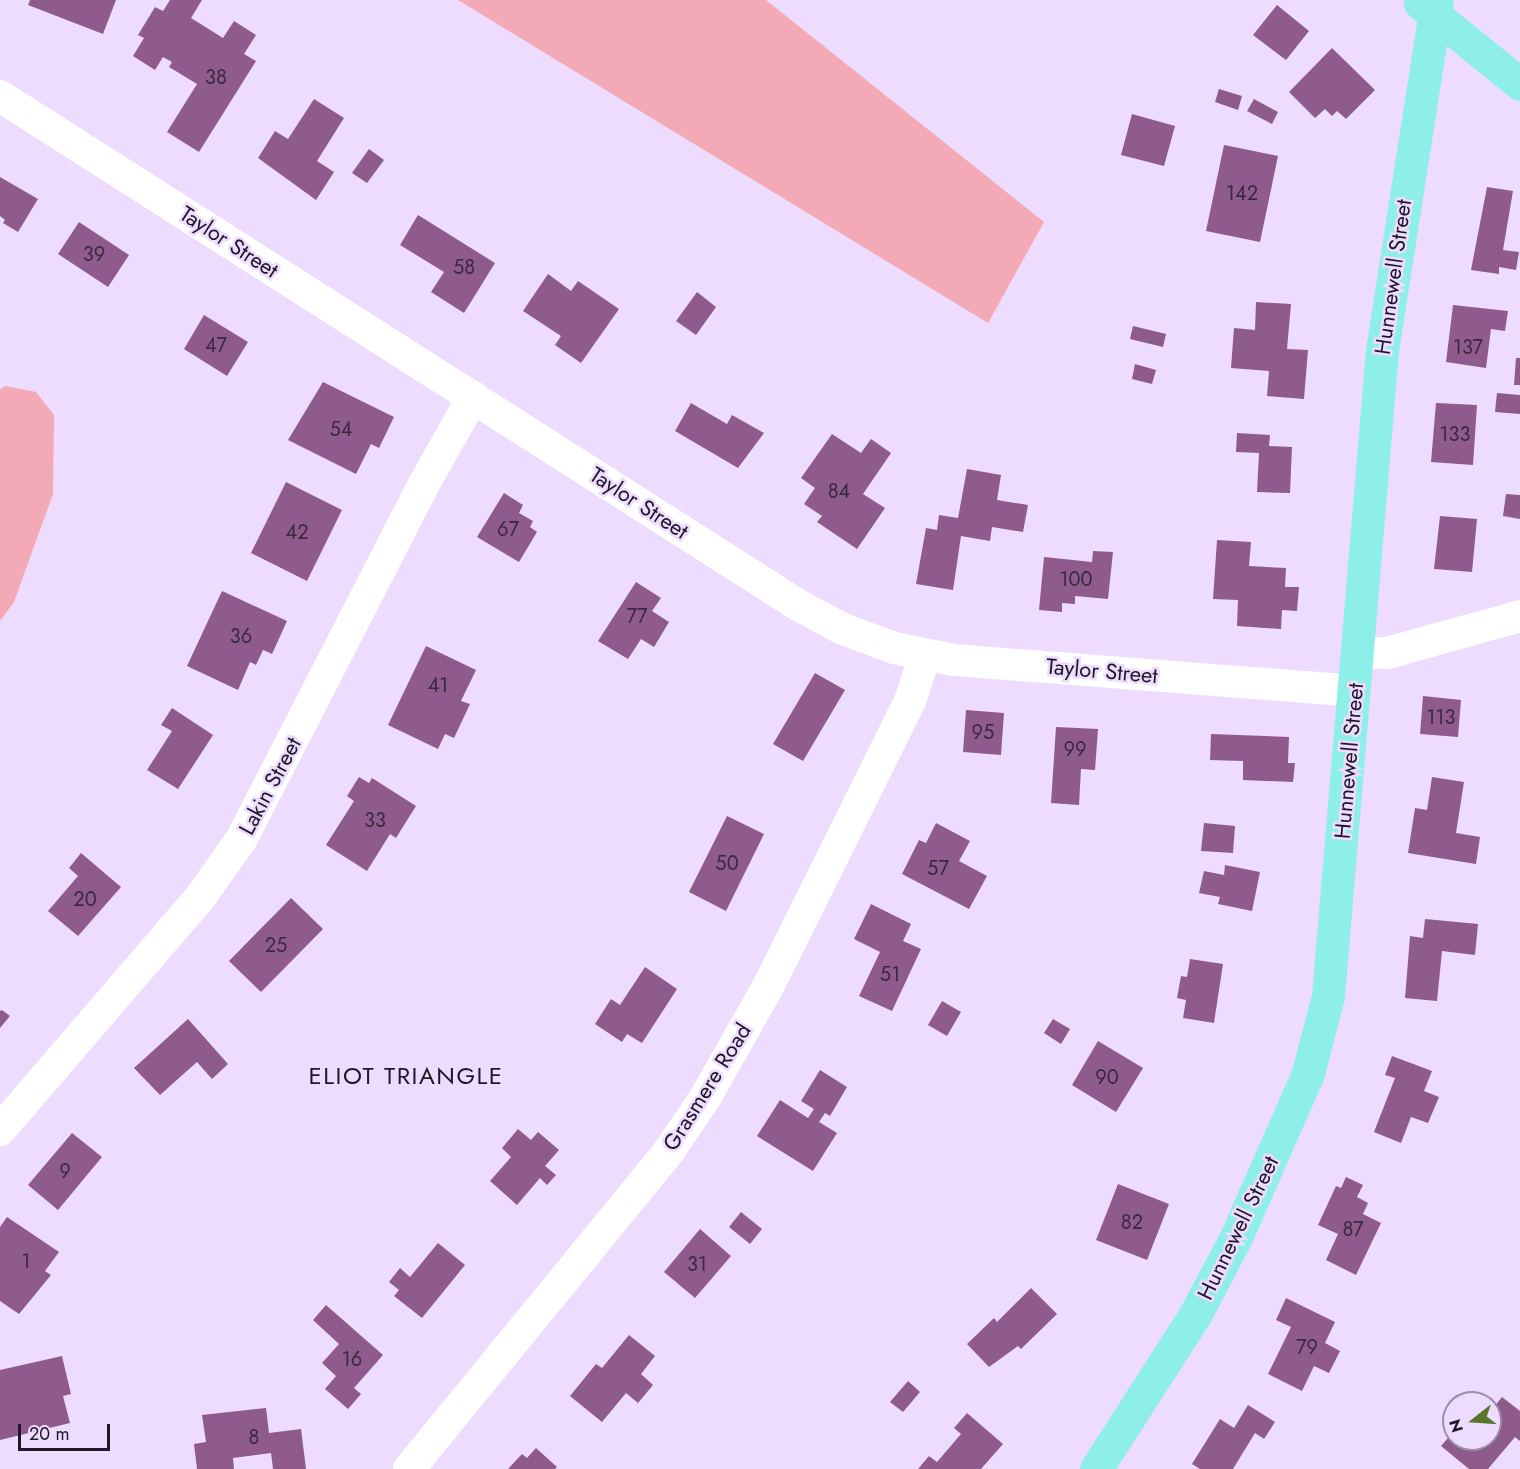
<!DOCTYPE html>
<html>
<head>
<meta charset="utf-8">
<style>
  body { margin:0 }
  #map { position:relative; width:1520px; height:1469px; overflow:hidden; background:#eddcfd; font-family:Jost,sans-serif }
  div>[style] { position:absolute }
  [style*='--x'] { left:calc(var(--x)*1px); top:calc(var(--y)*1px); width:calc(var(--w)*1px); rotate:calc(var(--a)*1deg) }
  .green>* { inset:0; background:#f3a9b6 }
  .building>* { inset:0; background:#8f5b8d }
  .minor>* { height:32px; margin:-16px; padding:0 16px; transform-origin:16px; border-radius:16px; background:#fff }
  .major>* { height:33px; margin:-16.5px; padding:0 16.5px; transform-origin:16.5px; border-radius:16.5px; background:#8eeee8 }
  span { translate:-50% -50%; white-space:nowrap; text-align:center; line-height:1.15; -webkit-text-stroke:5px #eddcfd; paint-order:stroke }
  .number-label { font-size:20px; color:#3b2840 }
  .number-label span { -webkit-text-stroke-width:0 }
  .street-label { font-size:22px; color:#1f1726 }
  .neighbourhood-label { font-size:24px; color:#1f1726; letter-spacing:1.5px }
  .north { position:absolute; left:1442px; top:1391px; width:60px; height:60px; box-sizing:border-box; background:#eddcfd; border:2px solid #9b8da7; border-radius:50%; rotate:253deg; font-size:16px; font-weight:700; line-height:24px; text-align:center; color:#1f1726 }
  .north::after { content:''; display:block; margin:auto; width:21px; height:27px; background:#59762c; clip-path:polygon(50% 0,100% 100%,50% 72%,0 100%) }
  .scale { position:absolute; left:18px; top:1424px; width:92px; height:27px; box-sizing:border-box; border:3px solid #1f1726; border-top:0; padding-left:8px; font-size:18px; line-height:21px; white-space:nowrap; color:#1f1726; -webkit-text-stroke:4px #eddcfd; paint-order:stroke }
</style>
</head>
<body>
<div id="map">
  <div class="green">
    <i style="clip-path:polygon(458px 0,766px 0,1044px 222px,988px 323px)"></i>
    <i style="clip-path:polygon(6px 386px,36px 392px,54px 415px,53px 494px,14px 602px,0 621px,0 389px)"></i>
  </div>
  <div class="building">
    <i style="clip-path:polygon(30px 0,116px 0,103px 34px,28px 5px)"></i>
    <i style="clip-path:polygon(170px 0,202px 0,191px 18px,223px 38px,234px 21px,256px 35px,244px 54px,256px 61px,199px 152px,167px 132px,197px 84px,169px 67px,172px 62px,163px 57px,155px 70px,133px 56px,144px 38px,138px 35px,155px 7px,163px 11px)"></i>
    <i style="clip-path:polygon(1277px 5px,1309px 31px,1286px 60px,1253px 35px)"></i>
    <i style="clip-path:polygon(1332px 48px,1375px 90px,1346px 119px,1337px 111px,1332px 116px,1325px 109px,1315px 118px,1289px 92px)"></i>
    <i style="clip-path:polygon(1219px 89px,1242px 96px,1238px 110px,1215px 102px)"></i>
    <i style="clip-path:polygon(314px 99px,344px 118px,317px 161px,334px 172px,316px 200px,258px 158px,275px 131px,288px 139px)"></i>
    <i style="clip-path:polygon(1254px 99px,1278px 112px,1272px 124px,1247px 111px)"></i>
    <i style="clip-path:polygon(1132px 114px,1175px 126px,1164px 166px,1121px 155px)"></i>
    <i style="clip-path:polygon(1224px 145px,1278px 156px,1260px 242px,1206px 231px)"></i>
    <i style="clip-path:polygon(369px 149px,384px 160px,367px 183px,352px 173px)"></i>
    <i style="clip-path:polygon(0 177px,38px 199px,18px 232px,3px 223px,5px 220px,0 216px)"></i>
    <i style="clip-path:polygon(1487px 187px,1513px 191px,1503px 250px,1519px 252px,1516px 270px,1499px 267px,1499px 274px,1471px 270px)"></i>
    <i style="clip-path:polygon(418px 215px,495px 263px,464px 313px,431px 292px,444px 272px,400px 245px)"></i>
    <i style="clip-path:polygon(79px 222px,129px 255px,108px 287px,58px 254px)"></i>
    <i style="clip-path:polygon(548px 274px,571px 291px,578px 281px,619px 309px,581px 363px,555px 345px,561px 336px,523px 311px)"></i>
    <i style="clip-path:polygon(697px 292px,716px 307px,696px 335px,676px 321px)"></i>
    <i style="clip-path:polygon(1256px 302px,1291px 304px,1287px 349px,1308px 350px,1304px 399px,1267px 396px,1269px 371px,1231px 368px,1234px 328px,1255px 330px)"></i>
    <i style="clip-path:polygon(1453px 305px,1508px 311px,1505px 331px,1491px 329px,1486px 368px,1446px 362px)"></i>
    <i style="clip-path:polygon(204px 315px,248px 342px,227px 376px,184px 349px)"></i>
    <i style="clip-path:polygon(1133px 326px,1166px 334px,1163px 347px,1130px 339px)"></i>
    <i style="clip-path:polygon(1516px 358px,1520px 358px,1520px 385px,1514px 385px)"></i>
    <i style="clip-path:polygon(1135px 364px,1156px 370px,1152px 384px,1132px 379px)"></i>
    <i style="clip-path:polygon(323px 382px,394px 417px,379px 448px,371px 444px,356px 474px,288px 440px)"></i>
    <i style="clip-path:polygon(1497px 393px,1520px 395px,1520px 414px,1495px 412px)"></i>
    <i style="clip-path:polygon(691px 403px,727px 424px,732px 415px,764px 433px,738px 468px,675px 431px)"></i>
    <i style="clip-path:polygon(1436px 403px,1477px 405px,1473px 465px,1431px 462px)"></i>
    <i style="clip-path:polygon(1237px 433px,1270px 435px,1269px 446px,1292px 447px,1290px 493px,1257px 492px,1259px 453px,1236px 452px)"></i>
    <i style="clip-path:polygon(832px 434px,861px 453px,871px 439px,891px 453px,863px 494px,885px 508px,857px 549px,817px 522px,822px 516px,804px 504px,815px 488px,801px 478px)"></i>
    <i style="clip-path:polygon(967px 469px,1001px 475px,997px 500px,1028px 505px,1023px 532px,992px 527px,990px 541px,961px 536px,953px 590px,916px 584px,926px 528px,937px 530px,939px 515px,958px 518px)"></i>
    <i style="clip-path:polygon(286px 482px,342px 510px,307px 581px,251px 553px)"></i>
    <i style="clip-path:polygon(504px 493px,523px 505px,519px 513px,533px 521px,530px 527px,537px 532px,519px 562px,477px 537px)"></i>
    <i style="clip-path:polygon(1506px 494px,1520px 495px,1520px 519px,1503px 516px)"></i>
    <i style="clip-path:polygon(1440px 516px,1477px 519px,1472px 572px,1434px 569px)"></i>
    <i style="clip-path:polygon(1217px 540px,1251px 542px,1249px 566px,1286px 568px,1285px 587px,1299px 587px,1297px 611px,1282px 610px,1281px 629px,1237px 626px,1238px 600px,1213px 599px)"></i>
    <i style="clip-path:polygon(1093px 551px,1113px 552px,1108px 599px,1075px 596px,1075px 604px,1062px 603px,1062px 612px,1039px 610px,1044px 557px,1092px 562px)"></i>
    <i style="clip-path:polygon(636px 582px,661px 598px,652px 611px,669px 622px,654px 647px,641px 639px,628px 659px,598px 641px)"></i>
    <i style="clip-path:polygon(222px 591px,287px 621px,272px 654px,263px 650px,256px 665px,250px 662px,238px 690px,187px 666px)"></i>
    <i style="clip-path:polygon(426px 646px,476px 670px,461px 701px,470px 704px,454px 738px,445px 734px,438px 749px,388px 725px)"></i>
    <i style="clip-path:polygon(815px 673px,845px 690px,803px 761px,773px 744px)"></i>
    <i style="clip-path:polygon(1423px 696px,1461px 700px,1458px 737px,1420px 734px)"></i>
    <i style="clip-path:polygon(172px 708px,213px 735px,178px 789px,147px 770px,172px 731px,161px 725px)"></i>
    <i style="clip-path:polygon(966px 710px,1004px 713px,1001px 755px,963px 752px)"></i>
    <i style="clip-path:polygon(1056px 727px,1098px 729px,1095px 770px,1081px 769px,1079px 805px,1051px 803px)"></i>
    <i style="clip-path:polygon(1211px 734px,1289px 737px,1288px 763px,1295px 763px,1293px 782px,1243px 780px,1243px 761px,1210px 760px)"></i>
    <i style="clip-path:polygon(359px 777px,369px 783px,372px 778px,416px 806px,396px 838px,390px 834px,367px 871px,326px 845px,354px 801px,347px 796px)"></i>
    <i style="clip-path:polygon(1432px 777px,1464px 782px,1456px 833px,1480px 837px,1476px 864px,1408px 853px,1415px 808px,1427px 810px)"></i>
    <i style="clip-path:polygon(727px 816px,764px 834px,726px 911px,689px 892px)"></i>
    <i style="clip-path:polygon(936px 823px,970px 841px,959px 861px,987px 876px,969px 909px,902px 874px,919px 840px,926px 843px)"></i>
    <i style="clip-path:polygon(1204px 823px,1235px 826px,1233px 853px,1201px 851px)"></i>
    <i style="clip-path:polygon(81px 853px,121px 887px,78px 936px,48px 911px,78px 876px,69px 868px)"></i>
    <i style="clip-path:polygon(1225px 865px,1260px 872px,1252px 911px,1218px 904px,1220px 897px,1199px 893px,1204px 871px,1224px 875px)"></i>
    <i style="clip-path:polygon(291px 898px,323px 929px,261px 992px,229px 961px)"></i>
    <i style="clip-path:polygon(871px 904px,911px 924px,903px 941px,921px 949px,892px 1011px,859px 996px,880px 952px,854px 939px)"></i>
    <i style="clip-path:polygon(1425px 919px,1478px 924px,1475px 955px,1442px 951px,1437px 1001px,1405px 998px,1410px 936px,1423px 938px)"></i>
    <i style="clip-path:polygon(1190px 959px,1223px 964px,1214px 1023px,1183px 1018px,1186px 1000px,1177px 998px,1181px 976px,1187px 977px)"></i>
    <i style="clip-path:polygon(645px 967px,677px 989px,642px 1043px,627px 1034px,622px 1042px,595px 1024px,611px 999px,620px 1005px)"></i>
    <i style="clip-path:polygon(942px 1001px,961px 1012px,947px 1036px,928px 1025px)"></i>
    <i style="clip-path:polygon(2px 1010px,10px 1016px,0 1028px,0 1011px)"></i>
    <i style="clip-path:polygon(188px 1019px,228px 1064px,212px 1079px,197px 1062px,160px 1095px,134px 1068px)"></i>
    <i style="clip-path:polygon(1053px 1019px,1070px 1029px,1061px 1044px,1044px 1033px)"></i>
    <i style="clip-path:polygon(1098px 1041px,1143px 1068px,1116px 1112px,1072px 1085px)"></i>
    <i style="clip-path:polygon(1392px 1056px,1432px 1071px,1424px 1091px,1439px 1097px,1428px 1123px,1411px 1117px,1401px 1143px,1374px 1132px,1395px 1078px,1385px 1075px)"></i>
    <i style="clip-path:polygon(820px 1070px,847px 1087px,830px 1116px,825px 1113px,819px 1122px,837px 1133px,813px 1171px,757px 1136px,780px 1100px,808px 1118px,814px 1109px,801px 1101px)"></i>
    <i style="clip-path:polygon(518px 1129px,531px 1140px,538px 1132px,559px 1150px,545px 1166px,556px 1175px,547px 1185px,540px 1178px,517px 1205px,490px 1181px,511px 1157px,502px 1148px)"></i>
    <i style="clip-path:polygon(72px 1133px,102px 1157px,58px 1210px,28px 1185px)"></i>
    <i style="clip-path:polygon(1346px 1177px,1363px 1185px,1357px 1197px,1368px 1203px,1363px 1214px,1381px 1223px,1356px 1275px,1326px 1260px,1338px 1234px,1318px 1225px,1336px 1186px,1341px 1188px)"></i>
    <i style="clip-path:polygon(1118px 1184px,1169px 1204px,1147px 1260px,1096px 1240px)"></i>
    <i style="clip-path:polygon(741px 1212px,762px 1229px,750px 1244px,729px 1227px)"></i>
    <i style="clip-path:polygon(7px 1217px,59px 1252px,45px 1271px,51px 1275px,19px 1314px,0 1301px,0 1227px)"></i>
    <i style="clip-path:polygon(700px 1229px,731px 1256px,695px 1298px,664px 1272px)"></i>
    <i style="clip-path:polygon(438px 1243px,465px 1265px,422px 1318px,394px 1296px,399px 1290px,389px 1282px,400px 1268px,410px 1277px)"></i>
    <i style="clip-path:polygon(1031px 1288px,1057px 1314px,1021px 1349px,1018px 1346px,989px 1367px,967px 1344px,994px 1318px,997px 1322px)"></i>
    <i style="clip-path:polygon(1286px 1298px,1335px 1322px,1325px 1343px,1340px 1351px,1329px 1373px,1314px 1366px,1302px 1391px,1268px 1374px,1291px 1327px,1276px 1320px)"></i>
    <i style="clip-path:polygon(326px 1305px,383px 1355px,354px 1388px,361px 1394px,348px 1409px,325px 1389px,336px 1376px,322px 1363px,339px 1344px,313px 1320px)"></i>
    <i style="clip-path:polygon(629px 1335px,655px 1356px,641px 1374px,653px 1385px,638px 1403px,626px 1393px,602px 1422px,570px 1396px,596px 1364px,602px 1368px)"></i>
    <i style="clip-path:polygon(62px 1356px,71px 1394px,63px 1396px,70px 1423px,0 1440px,0 1370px)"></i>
    <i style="clip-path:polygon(908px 1381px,920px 1392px,903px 1412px,890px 1402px)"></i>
    <i style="clip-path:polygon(1502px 1397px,1520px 1411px,1520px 1441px,1515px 1437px,1488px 1469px,1469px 1469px,1441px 1446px,1454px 1431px,1454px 1439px,1490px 1439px,1490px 1412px)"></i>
    <i style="clip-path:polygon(1248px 1405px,1275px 1422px,1264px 1439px,1255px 1433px,1233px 1469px,1200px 1469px,1192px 1464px,1220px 1419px,1234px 1428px)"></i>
    <i style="clip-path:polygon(266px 1408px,269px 1433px,301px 1429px,306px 1469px,273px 1469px,271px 1453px,233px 1458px,234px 1469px,197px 1469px,194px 1444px,206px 1442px,202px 1415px)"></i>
    <i style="clip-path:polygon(967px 1413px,1003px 1444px,981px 1469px,918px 1469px,929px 1456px,937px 1462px,961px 1434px,954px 1428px)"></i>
    <i style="clip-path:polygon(536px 1448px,557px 1467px,555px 1469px,508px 1469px,522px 1454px,527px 1458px)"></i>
  </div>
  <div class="minor">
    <i style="--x:0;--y:96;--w:947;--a:32.53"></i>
    <i style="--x:798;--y:605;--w:51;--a:28.1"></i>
    <i style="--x:843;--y:629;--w:54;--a:20.4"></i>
    <i style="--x:894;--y:648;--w:61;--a:11.3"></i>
    <i style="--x:954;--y:660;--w:401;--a:4.4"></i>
    <i style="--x:1357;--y:653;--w:30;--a:0"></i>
    <i style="--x:1387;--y:653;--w:138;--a:-15.5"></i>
    <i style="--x:0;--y:1130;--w:310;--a:-49.3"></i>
    <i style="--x:202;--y:895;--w:70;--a:-54.9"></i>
    <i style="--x:242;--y:838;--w:398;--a:-62.8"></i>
    <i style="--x:424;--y:484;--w:100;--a:-60.6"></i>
    <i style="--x:409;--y:1469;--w:411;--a:-50.7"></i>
    <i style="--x:669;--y:1151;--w:64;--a:-55.8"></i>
    <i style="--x:705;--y:1098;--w:132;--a:-60.5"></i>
    <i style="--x:770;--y:983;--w:315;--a:-63.6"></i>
    <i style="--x:910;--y:701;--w:48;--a:-71.9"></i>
  </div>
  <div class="major">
    <i style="--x:1420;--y:3;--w:129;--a:39"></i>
    <i style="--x:1096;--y:1469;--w:183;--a:-57.3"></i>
    <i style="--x:1195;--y:1315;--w:90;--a:-62.3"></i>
    <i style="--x:1237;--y:1235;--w:177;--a:-66.3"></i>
    <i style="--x:1308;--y:1073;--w:80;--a:-75.4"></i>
    <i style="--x:1328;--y:996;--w:648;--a:-85.22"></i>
    <i style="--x:1382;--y:350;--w:354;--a:-81.1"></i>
  </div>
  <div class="number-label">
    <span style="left:216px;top:77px">38</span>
    <span style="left:1242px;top:193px">142</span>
    <span style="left:94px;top:254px">39</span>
    <span style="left:464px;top:267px">58</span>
    <span style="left:216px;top:345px">47</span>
    <span style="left:1468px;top:347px">137</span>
    <span style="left:341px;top:429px">54</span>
    <span style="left:1455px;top:434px">133</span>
    <span style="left:839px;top:491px">84</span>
    <span style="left:508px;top:529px">67</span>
    <span style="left:297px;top:532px">42</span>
    <span style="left:1076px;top:579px">100</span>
    <span style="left:637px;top:616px">77</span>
    <span style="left:241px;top:636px">36</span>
    <span style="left:438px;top:685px">41</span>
    <span style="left:1441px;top:717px">113</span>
    <span style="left:983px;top:732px">95</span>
    <span style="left:1075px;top:749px">99</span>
    <span style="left:375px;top:820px">33</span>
    <span style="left:727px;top:863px">50</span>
    <span style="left:938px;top:868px">57</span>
    <span style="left:85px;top:899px">20</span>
    <span style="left:276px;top:945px">25</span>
    <span style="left:890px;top:974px">51</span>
    <span style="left:1107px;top:1077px">90</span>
    <span style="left:65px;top:1171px">9</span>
    <span style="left:1132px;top:1222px">82</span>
    <span style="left:1353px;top:1229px">87</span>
    <span style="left:26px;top:1261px">1</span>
    <span style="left:697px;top:1264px">31</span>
    <span style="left:1307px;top:1347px">79</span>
    <span style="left:352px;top:1359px">16</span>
    <span style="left:254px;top:1437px">8</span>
  </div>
  <div class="street-label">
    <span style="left:229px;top:242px;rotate:33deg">Taylor Street</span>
    <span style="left:1393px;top:277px;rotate:-82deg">Hunnewell Street</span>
    <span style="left:639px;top:503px;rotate:33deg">Taylor Street</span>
    <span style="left:1102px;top:671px;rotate:5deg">Taylor Street</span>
    <span style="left:1349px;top:761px;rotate:-85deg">Hunnewell Street</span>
    <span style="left:270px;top:786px;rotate:-62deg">Lakin Street</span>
    <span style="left:707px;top:1087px;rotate:-58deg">Grasmere Road</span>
    <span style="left:1238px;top:1228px;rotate:-64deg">Hunnewell Street</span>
  </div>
  <div class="neighbourhood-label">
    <span style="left:406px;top:1076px">ELIOT TRIANGLE</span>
  </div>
  <div class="north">N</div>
  <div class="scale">20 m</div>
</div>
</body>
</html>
